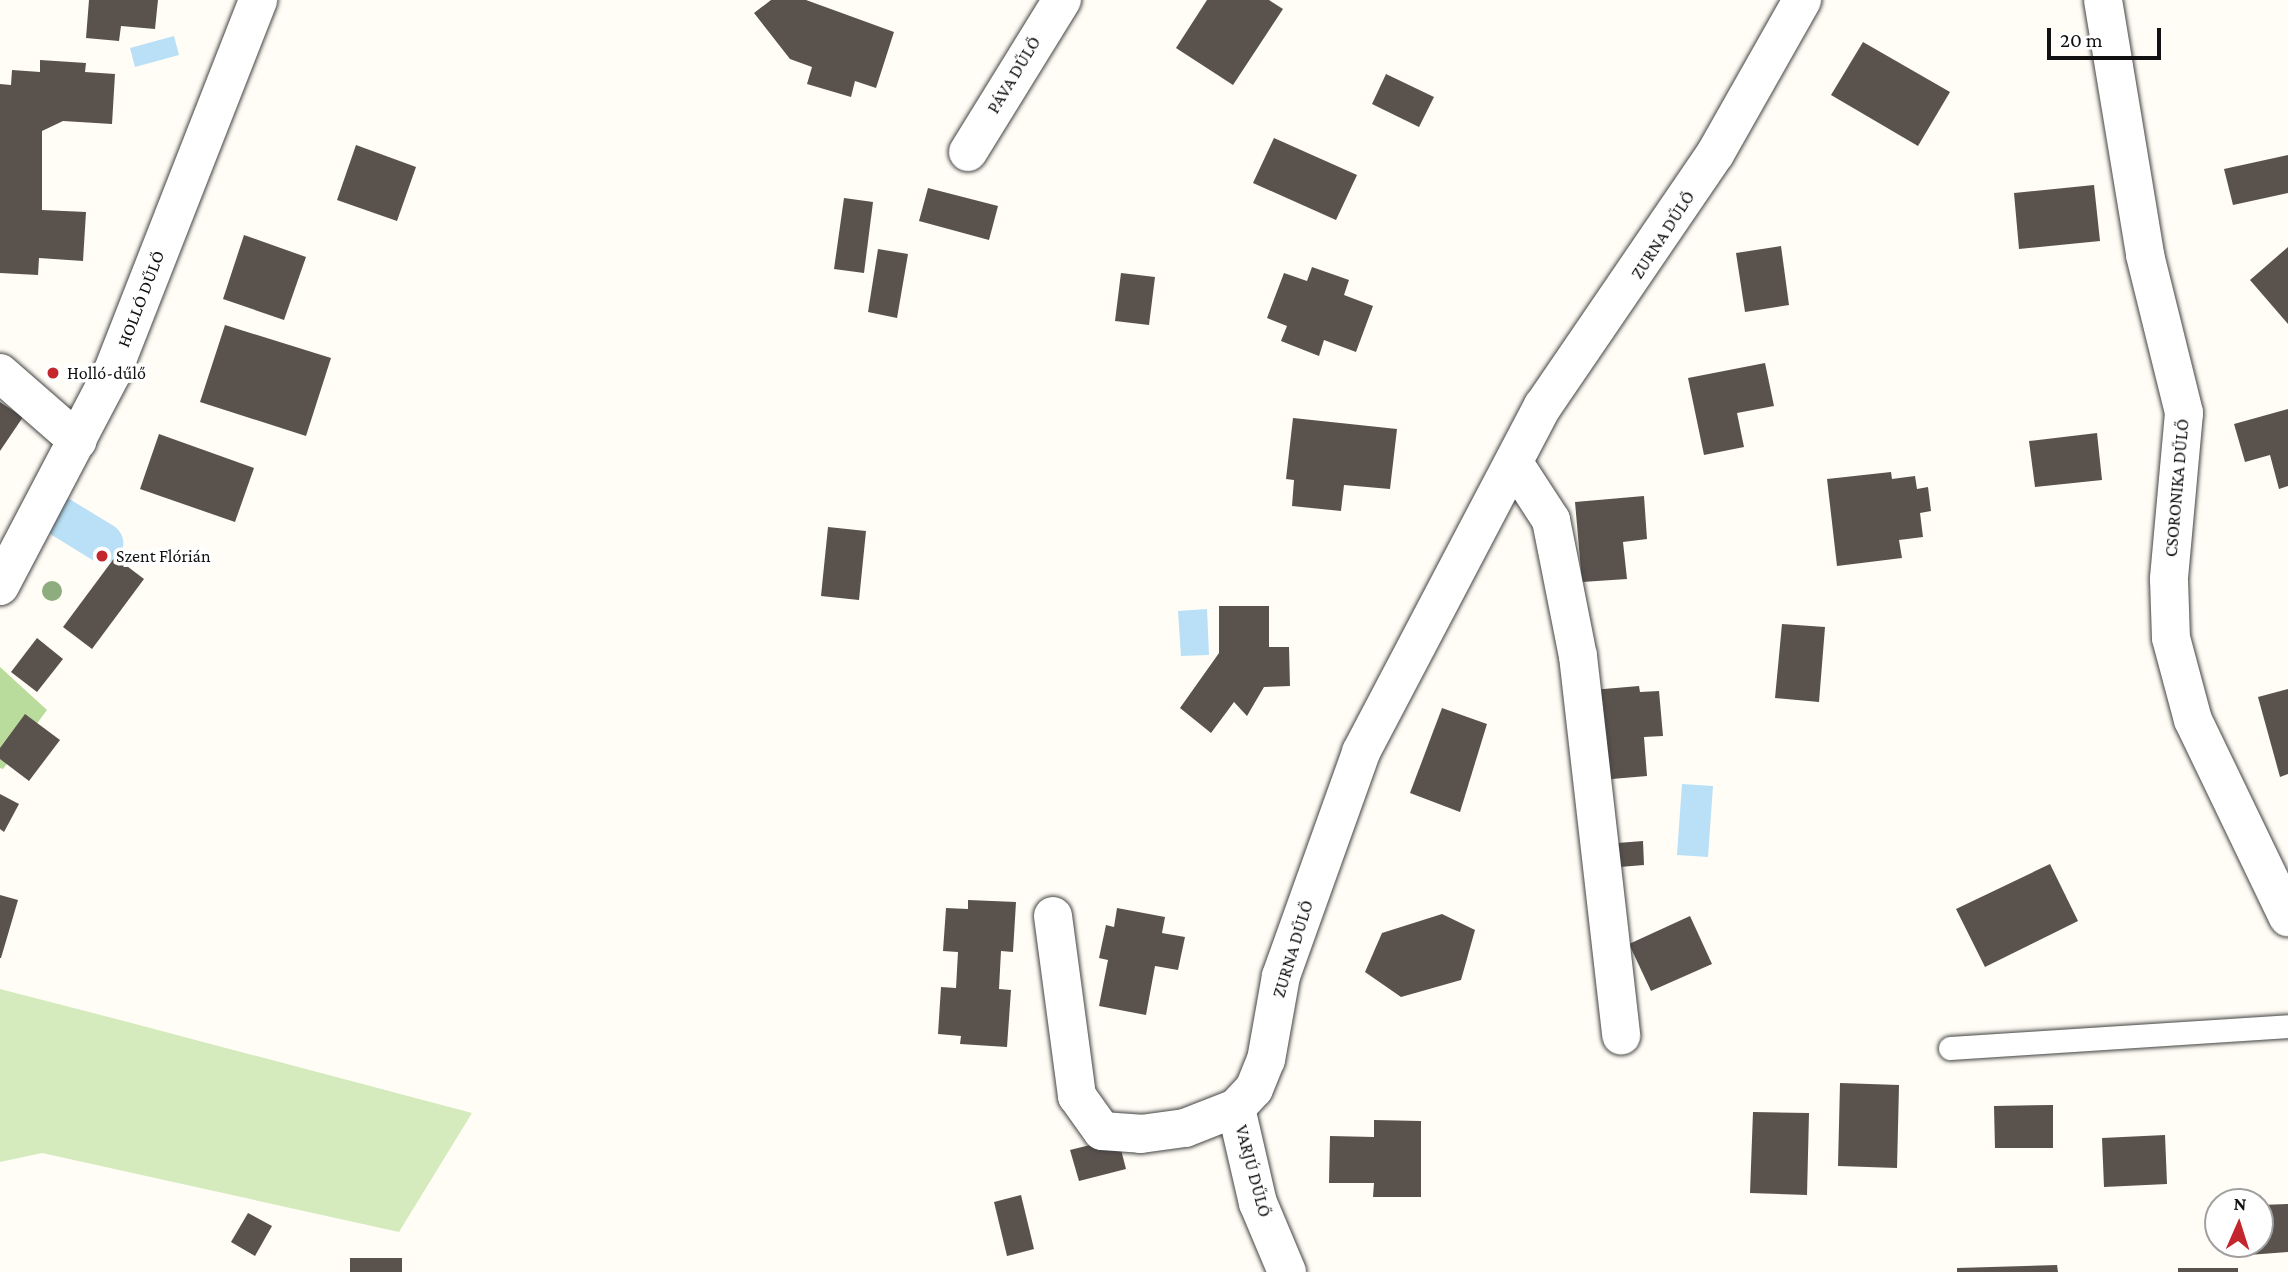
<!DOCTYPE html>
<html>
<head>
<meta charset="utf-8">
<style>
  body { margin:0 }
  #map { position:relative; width:2288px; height:1272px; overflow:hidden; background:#fffdf5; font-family:"Crimson Pro",serif }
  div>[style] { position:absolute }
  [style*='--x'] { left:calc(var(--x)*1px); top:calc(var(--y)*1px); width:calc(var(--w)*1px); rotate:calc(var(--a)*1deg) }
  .green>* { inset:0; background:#d5ebbd }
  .forest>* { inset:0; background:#b9dc9c }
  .water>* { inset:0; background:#b9e0f7 }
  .canal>* { height:40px; margin:-20px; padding:0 20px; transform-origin:20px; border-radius:20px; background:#b9e0f7 }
  .building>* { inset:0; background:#5a524d }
  .roads { filter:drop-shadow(0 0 2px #444) drop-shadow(0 0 2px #444) }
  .service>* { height:23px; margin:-11.5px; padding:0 11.5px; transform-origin:11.5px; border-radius:11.5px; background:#fff }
  .minor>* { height:38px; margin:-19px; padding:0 19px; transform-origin:19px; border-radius:19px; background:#fff }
  .trees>* { width:20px; height:20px; margin:-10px; border-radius:50%; background:#8dad7f }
  .dots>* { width:19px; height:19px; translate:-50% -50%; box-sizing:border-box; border:4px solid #fff; border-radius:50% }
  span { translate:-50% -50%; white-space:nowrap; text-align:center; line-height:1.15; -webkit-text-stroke:7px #fff; paint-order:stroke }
  .street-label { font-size:18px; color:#111 }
  .poi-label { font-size:18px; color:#111 }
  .left { translate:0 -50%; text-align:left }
  .north { position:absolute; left:2204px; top:1188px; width:70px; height:70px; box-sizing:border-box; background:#fff; border:2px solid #a0a0a0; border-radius:50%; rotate:3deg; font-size:19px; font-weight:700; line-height:28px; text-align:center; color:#111 }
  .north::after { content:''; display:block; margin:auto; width:24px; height:32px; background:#c4262e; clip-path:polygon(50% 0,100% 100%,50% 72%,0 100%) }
  .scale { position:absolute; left:2047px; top:28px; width:114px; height:32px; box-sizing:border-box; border:4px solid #111; border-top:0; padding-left:9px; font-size:21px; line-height:24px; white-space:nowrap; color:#111; -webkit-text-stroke:5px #fff; paint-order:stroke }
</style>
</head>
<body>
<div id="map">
  <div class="green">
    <i style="clip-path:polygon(0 989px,124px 1021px,472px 1113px,399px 1232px,42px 1153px,0 1162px)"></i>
  </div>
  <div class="forest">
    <i style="clip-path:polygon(0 667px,47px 710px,3px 769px,0 768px)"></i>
  </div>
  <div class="water">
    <i style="clip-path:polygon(174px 36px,179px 55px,135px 67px,130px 48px)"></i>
    <i style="clip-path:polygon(1207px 609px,1209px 655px,1181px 656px,1178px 611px)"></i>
    <i style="clip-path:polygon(1682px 784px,1713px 786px,1708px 857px,1677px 855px)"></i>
  </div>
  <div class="canal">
    <i style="--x:59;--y:516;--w:52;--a:31.5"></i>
  </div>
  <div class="building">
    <i style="clip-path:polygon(89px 0,158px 0,155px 29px,121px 26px,119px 41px,86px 38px)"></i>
    <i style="clip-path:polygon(771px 0,806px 0,894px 32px,876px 88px,855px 81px,851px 97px,807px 84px,812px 67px,790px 59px,754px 13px)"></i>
    <i style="clip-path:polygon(1207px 0,1269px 0,1283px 9px,1233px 85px,1176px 48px)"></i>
    <i style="clip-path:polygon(1863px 42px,1950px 92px,1918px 146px,1831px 95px)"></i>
    <i style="clip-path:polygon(40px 60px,86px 63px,85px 72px,115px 74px,112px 124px,63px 121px,42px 131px,42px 210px,86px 212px,83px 261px,39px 258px,38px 275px,0 273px,0 84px,11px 85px,12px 70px,40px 72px)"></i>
    <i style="clip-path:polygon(1386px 74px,1434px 97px,1419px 127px,1372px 104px)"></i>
    <i style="clip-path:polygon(1274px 138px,1357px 175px,1336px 220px,1253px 183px)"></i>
    <i style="clip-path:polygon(356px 145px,416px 167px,397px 221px,337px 200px)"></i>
    <i style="clip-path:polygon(2288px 155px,2288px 193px,2233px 205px,2224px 169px)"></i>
    <i style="clip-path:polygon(2094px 185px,2100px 241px,2019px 249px,2014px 193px)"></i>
    <i style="clip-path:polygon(928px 188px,998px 206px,989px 240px,919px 221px)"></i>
    <i style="clip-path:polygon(844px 198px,873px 202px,864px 273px,834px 269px)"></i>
    <i style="clip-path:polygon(244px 235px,306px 257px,284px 320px,223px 299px)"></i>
    <i style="clip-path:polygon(1781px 246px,1789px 305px,1745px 312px,1736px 253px)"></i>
    <i style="clip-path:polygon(2288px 247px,2288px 324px,2250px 280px)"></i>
    <i style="clip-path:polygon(878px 249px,908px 254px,897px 318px,868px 312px)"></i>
    <i style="clip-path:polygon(1312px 267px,1349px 280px,1344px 295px,1373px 306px,1356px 352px,1324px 340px,1319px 356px,1281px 341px,1287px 326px,1267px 318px,1284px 273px,1307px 281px)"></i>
    <i style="clip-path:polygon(1121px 273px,1155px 277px,1149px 325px,1115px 321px)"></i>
    <i style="clip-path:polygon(225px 325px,331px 358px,306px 436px,200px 402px)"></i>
    <i style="clip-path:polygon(1765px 363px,1774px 406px,1737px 413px,1744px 447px,1704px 455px,1688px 378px)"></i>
    <i style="clip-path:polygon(0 402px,23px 417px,0 451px)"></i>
    <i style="clip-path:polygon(2288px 409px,2288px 486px,2279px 489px,2270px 455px,2245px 462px,2234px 424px)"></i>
    <i style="clip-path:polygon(1293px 418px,1397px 429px,1390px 489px,1344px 485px,1341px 511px,1292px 506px,1294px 480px,1286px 479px)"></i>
    <i style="clip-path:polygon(2097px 433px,2102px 480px,2035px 487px,2029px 441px)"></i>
    <i style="clip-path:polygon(159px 434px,254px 468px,235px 522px,140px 489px)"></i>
    <i style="clip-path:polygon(1891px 472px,1892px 479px,1915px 476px,1917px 489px,1928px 487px,1931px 511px,1920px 513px,1923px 537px,1899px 540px,1902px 558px,1837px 566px,1827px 479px)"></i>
    <i style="clip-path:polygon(1644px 496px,1647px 539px,1623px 542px,1627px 579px,1582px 582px,1575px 502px)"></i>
    <i style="clip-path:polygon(828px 527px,866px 531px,859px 600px,821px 596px)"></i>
    <i style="clip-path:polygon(115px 557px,144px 579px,92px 649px,63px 627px)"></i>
    <i style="clip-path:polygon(1219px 606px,1269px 606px,1269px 647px,1289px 647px,1290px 686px,1264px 687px,1247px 716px,1234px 702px,1211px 733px,1180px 708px,1219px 653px)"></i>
    <i style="clip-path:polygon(1782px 624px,1825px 627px,1819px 702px,1775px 698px)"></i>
    <i style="clip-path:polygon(37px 638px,63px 659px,37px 692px,11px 672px)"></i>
    <i style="clip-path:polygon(1639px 686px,1640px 692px,1659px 691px,1663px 736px,1644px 737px,1647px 776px,1600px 780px,1592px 690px)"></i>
    <i style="clip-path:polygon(2288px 689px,2288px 774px,2280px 777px,2258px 697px)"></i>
    <i style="clip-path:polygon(1442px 708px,1487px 724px,1460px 812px,1410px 793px)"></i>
    <i style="clip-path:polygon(25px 714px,60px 740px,29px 781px,0 759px,0 748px)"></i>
    <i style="clip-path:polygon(0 794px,19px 804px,4px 832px,0 829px)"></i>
    <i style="clip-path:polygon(1643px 841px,1644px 865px,1607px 868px,1605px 844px)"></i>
    <i style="clip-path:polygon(2050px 864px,2078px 921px,1985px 967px,1956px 909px)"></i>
    <i style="clip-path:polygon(0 895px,18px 900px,1px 958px,0 958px)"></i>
    <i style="clip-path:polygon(968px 900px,1016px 902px,1013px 952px,1001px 951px,999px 989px,1011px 990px,1007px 1047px,960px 1044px,961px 1036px,938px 1034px,941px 987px,956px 988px,958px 952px,943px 951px,946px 908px,968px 909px)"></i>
    <i style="clip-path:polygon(1117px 908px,1165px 917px,1162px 933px,1185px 937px,1178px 970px,1155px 966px,1146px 1015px,1099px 1006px,1108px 960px,1099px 958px,1106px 925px,1114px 927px)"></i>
    <i style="clip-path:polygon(1442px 914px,1475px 930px,1461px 980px,1401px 997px,1365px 972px,1382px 933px)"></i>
    <i style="clip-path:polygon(1690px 916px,1712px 964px,1651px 991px,1629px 944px)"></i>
    <i style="clip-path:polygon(1840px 1083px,1899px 1085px,1897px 1168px,1838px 1166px)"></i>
    <i style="clip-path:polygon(2053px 1105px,2053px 1148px,1995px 1148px,1994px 1106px)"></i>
    <i style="clip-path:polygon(1753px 1112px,1809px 1113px,1807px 1195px,1750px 1193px)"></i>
    <i style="clip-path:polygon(1374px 1120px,1421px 1121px,1421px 1197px,1373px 1197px,1374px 1183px,1329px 1183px,1330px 1136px,1374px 1137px)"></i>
    <i style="clip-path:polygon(2165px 1135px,2167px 1184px,2104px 1187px,2102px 1138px)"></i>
    <i style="clip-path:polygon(1118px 1138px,1126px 1169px,1079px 1181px,1070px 1150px)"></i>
    <i style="clip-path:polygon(1021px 1195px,1034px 1249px,1007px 1256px,994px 1202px)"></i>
    <i style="clip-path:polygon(2288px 1204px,2288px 1252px,2248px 1255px,2248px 1244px,2260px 1244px,2260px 1205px)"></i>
    <i style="clip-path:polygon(248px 1213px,272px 1226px,255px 1256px,231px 1242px)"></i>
    <i style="clip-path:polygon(350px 1258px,402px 1258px,402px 1272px,350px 1272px)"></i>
    <i style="clip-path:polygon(2057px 1265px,2058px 1272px,1957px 1272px,1957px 1268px)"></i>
    <i style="clip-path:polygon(2178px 1268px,2238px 1268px,2238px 1272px,2178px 1272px)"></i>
  </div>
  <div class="roads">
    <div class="service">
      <i style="--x:1950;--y:1048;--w:339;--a:-3.7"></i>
    </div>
    <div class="minor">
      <i style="--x:2103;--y:0;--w:258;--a:80.6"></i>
      <i style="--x:2145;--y:255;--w:163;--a:76.1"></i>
      <i style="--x:2184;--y:413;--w:167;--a:95.2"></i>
      <i style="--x:2169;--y:579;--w:59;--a:88.1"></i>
      <i style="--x:2171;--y:638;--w:85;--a:75"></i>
      <i style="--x:2193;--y:720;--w:219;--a:64.3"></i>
      <i style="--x:968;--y:152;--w:179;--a:-58.3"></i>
      <i style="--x:0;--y:373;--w:103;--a:41.1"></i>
      <i style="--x:1514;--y:463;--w:68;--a:57"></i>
      <i style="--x:1551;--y:520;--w:139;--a:78.8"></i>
      <i style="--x:1578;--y:656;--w:382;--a:83.5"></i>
      <i style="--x:0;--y:586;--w:241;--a:-62.3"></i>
      <i style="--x:112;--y:373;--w:401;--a:-68.6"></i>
      <i style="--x:1053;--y:916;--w:182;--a:82.4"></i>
      <i style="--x:1077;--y:1096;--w:43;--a:54.5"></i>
      <i style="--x:1102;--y:1131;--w:39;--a:4"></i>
      <i style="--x:1141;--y:1134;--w:44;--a:-7.8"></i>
      <i style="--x:1185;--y:1128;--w:55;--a:-21.4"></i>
      <i style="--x:1236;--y:1108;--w:26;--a:-47"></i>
      <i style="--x:1254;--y:1089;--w:31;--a:-68"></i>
      <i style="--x:1266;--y:1060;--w:85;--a:-79.9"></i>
      <i style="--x:1281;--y:976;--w:238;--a:-70.3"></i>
      <i style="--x:1361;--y:752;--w:391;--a:-62.3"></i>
      <i style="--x:1543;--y:406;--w:305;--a:-55.7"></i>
      <i style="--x:1715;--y:154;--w:177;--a:-60.5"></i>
      <i style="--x:1236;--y:1108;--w:98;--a:77"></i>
      <i style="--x:1258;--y:1203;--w:75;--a:67.2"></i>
    </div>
  </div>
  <div class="trees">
    <i style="left:52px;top:591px"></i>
  </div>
  <div class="dots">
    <i style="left:53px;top:373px;background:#c4262e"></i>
    <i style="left:102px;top:556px;background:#c4262e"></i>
  </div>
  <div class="street-label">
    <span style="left:1014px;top:75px;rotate:-59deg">PÁVA DŰLŐ</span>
    <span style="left:1663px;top:235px;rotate:-57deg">ZURNA DŰLŐ</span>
    <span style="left:141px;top:299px;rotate:-69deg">HOLLÓ DŰLŐ</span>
    <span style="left:2177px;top:488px;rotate:-85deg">CSORONIKA DŰLŐ</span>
    <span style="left:1293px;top:949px;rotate:-73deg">ZURNA DŰLŐ</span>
    <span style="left:1253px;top:1171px;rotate:75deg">VARJÚ DŰLŐ</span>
  </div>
  <div class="poi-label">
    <span class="left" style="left:67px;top:373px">Holló-dűlő</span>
    <span class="left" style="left:116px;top:556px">Szent Flórián</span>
  </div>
  <div class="north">N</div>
  <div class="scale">20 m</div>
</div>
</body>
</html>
